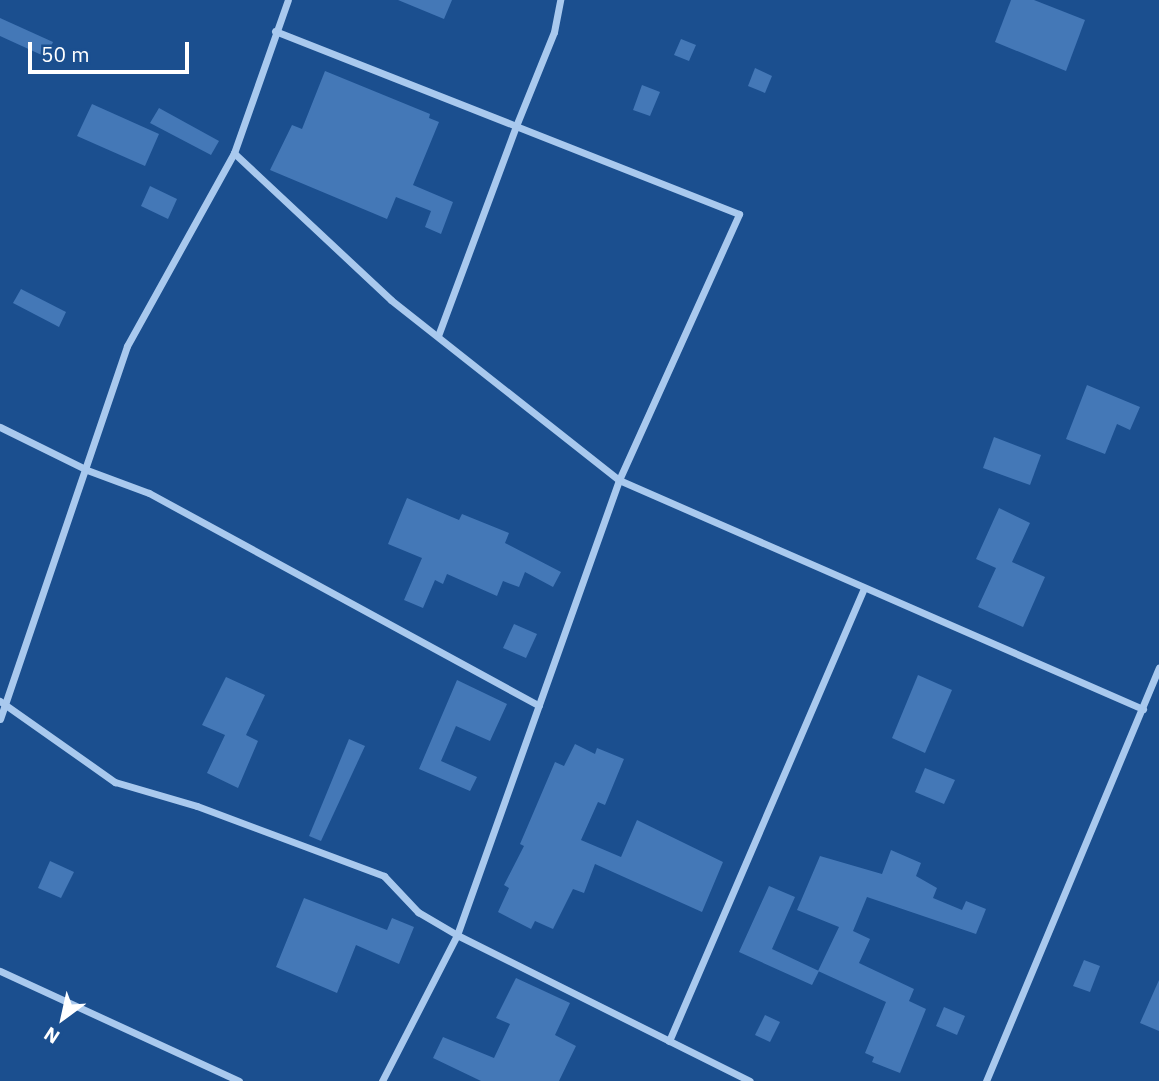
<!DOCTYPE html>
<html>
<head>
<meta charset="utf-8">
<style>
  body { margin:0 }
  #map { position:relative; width:1159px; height:1081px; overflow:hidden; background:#1b4f8f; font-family:"IBM Plex Sans",sans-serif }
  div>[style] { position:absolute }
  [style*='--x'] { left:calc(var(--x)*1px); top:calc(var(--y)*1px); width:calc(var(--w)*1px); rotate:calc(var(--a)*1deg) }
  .building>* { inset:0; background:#4478b7 }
  .minor>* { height:7px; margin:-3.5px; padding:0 3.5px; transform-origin:3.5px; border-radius:3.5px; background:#a9c9ee }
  span { translate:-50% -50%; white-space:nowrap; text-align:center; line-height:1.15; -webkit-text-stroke:5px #1b4f8f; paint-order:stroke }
  .north { position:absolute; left:28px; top:983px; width:70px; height:70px; -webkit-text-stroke:5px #1b4f8f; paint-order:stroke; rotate:213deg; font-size:19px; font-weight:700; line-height:28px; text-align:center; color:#fff }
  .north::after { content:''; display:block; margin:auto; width:24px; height:32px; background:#fff; clip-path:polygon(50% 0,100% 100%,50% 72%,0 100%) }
  .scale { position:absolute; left:28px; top:42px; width:161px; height:32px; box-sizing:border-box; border:4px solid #fff; border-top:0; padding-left:9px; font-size:21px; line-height:24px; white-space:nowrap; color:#fff; -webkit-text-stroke:5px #1b4f8f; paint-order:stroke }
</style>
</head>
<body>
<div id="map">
  <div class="building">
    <i style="clip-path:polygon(398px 0,452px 0,444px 19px)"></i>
    <i style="clip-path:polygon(1011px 0,1034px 0,1085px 20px,1066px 71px,995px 42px)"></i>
    <i style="clip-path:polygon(0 18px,53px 42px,46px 57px,0 36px)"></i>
    <i style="clip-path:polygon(681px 39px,696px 45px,689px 61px,674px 55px)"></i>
    <i style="clip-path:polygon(755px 68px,772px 76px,765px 93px,748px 86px)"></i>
    <i style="clip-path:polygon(325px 71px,430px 114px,429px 118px,439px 122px,413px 185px,453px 202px,441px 234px,425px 227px,431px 211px,396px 197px,387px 219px,270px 170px,292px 125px,302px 129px)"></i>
    <i style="clip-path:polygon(642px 85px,660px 92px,650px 116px,633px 110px)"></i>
    <i style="clip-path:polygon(92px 104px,159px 134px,145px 166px,77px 136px)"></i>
    <i style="clip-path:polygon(159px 108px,219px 141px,211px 155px,150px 123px)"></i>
    <i style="clip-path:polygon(150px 186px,177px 199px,168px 219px,141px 206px)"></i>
    <i style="clip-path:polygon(21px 289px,66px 312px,59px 327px,13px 303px)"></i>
    <i style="clip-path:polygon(1087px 385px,1140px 407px,1130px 430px,1117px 424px,1105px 454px,1066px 439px)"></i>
    <i style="clip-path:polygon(994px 437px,1041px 455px,1030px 485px,983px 468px)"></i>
    <i style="clip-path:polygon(407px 498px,459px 520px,462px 514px,509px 533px,505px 543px,561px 572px,553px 587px,525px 572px,519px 587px,503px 581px,497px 596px,447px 574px,443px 584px,435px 580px,423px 608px,404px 600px,422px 558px,388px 544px)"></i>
    <i style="clip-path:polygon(999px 508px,1030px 523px,1012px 562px,1045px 577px,1023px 627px,978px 607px,996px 568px,976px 559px)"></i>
    <i style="clip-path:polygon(514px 624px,537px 634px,526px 658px,503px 648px)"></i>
    <i style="clip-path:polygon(918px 675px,952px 690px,925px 753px,892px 738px)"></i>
    <i style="clip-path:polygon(226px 677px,265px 695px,246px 735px,258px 741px,238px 788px,207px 773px,225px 735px,202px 725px)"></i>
    <i style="clip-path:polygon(457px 680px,507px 704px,490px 741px,456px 726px,441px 761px,477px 777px,470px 791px,419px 769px)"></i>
    <i style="clip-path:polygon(349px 739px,365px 746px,321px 841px,309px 836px)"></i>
    <i style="clip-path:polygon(575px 744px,595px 754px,597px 748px,624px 759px,605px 805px,598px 802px,581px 840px,621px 857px,637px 820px,723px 862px,702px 912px,595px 864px,584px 893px,573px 889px,553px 929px,535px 921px,531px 929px,498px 912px,509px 888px,504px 885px,524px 846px,520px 844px,555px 762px,564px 766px)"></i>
    <i style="clip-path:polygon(925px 768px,955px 780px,944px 804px,915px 792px)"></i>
    <i style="clip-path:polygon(891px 850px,921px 863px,916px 876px,937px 888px,933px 898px,962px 910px,966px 901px,986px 909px,976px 934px,867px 897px,853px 931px,870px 939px,859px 963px,914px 989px,909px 1001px,926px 1009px,900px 1073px,872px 1062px,874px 1057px,865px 1053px,886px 1002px,818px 971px,839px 927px,797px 910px,820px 856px,882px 874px)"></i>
    <i style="clip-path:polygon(50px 861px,74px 872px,61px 898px,38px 888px)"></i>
    <i style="clip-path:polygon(769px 886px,795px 897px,772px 949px,819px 971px,812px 985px,739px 952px)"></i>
    <i style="clip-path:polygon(304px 898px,387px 930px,392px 918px,414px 927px,399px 964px,356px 945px,337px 993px,276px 967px)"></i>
    <i style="clip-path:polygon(1084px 960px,1100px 966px,1090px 992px,1073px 986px)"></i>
    <i style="clip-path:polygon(516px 978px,570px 1003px,555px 1035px,576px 1046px,559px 1081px,481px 1081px,433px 1058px,443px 1037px,494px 1058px,510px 1024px,496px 1018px)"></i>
    <i style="clip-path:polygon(1159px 980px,1159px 1031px,1140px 1023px)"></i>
    <i style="clip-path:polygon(944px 1007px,965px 1016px,957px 1035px,936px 1026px)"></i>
    <i style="clip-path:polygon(765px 1015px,780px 1022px,770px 1042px,755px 1035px)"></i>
  </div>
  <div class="minor">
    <i style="--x:275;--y:31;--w:259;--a:21.5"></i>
    <i style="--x:516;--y:126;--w:224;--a:110.4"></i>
    <i style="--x:234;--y:153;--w:215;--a:43.1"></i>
    <i style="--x:391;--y:300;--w:290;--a:38.3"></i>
    <i style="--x:619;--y:480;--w:572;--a:23.61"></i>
    <i style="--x:0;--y:427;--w:97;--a:26.3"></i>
    <i style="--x:87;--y:470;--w:66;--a:20.4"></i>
    <i style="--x:149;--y:493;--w:444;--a:28.6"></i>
    <i style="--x:0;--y:701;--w:141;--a:35.2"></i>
    <i style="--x:115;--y:782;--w:85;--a:16.3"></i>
    <i style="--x:197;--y:806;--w:200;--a:20.5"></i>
    <i style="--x:384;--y:876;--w:50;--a:46.6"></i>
    <i style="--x:418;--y:912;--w:45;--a:30.5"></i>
    <i style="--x:457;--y:935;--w:327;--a:26.5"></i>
    <i style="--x:0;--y:719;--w:394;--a:-71.2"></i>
    <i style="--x:127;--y:346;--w:221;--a:-61"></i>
    <i style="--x:234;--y:153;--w:162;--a:-70.6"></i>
    <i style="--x:0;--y:971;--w:263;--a:24.7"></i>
    <i style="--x:669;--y:1041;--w:493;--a:-66.7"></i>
    <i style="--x:382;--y:1081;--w:164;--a:-62.8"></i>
    <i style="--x:457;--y:935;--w:483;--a:-70.4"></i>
    <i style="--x:619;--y:480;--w:292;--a:-65.7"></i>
    <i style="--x:739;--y:214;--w:240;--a:-158.5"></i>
    <i style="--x:516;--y:126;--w:101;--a:-68"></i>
    <i style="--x:554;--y:32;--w:33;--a:-79"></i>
    <i style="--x:986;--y:1081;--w:448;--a:-67.3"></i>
  </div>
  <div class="north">N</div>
  <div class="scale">50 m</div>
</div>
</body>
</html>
